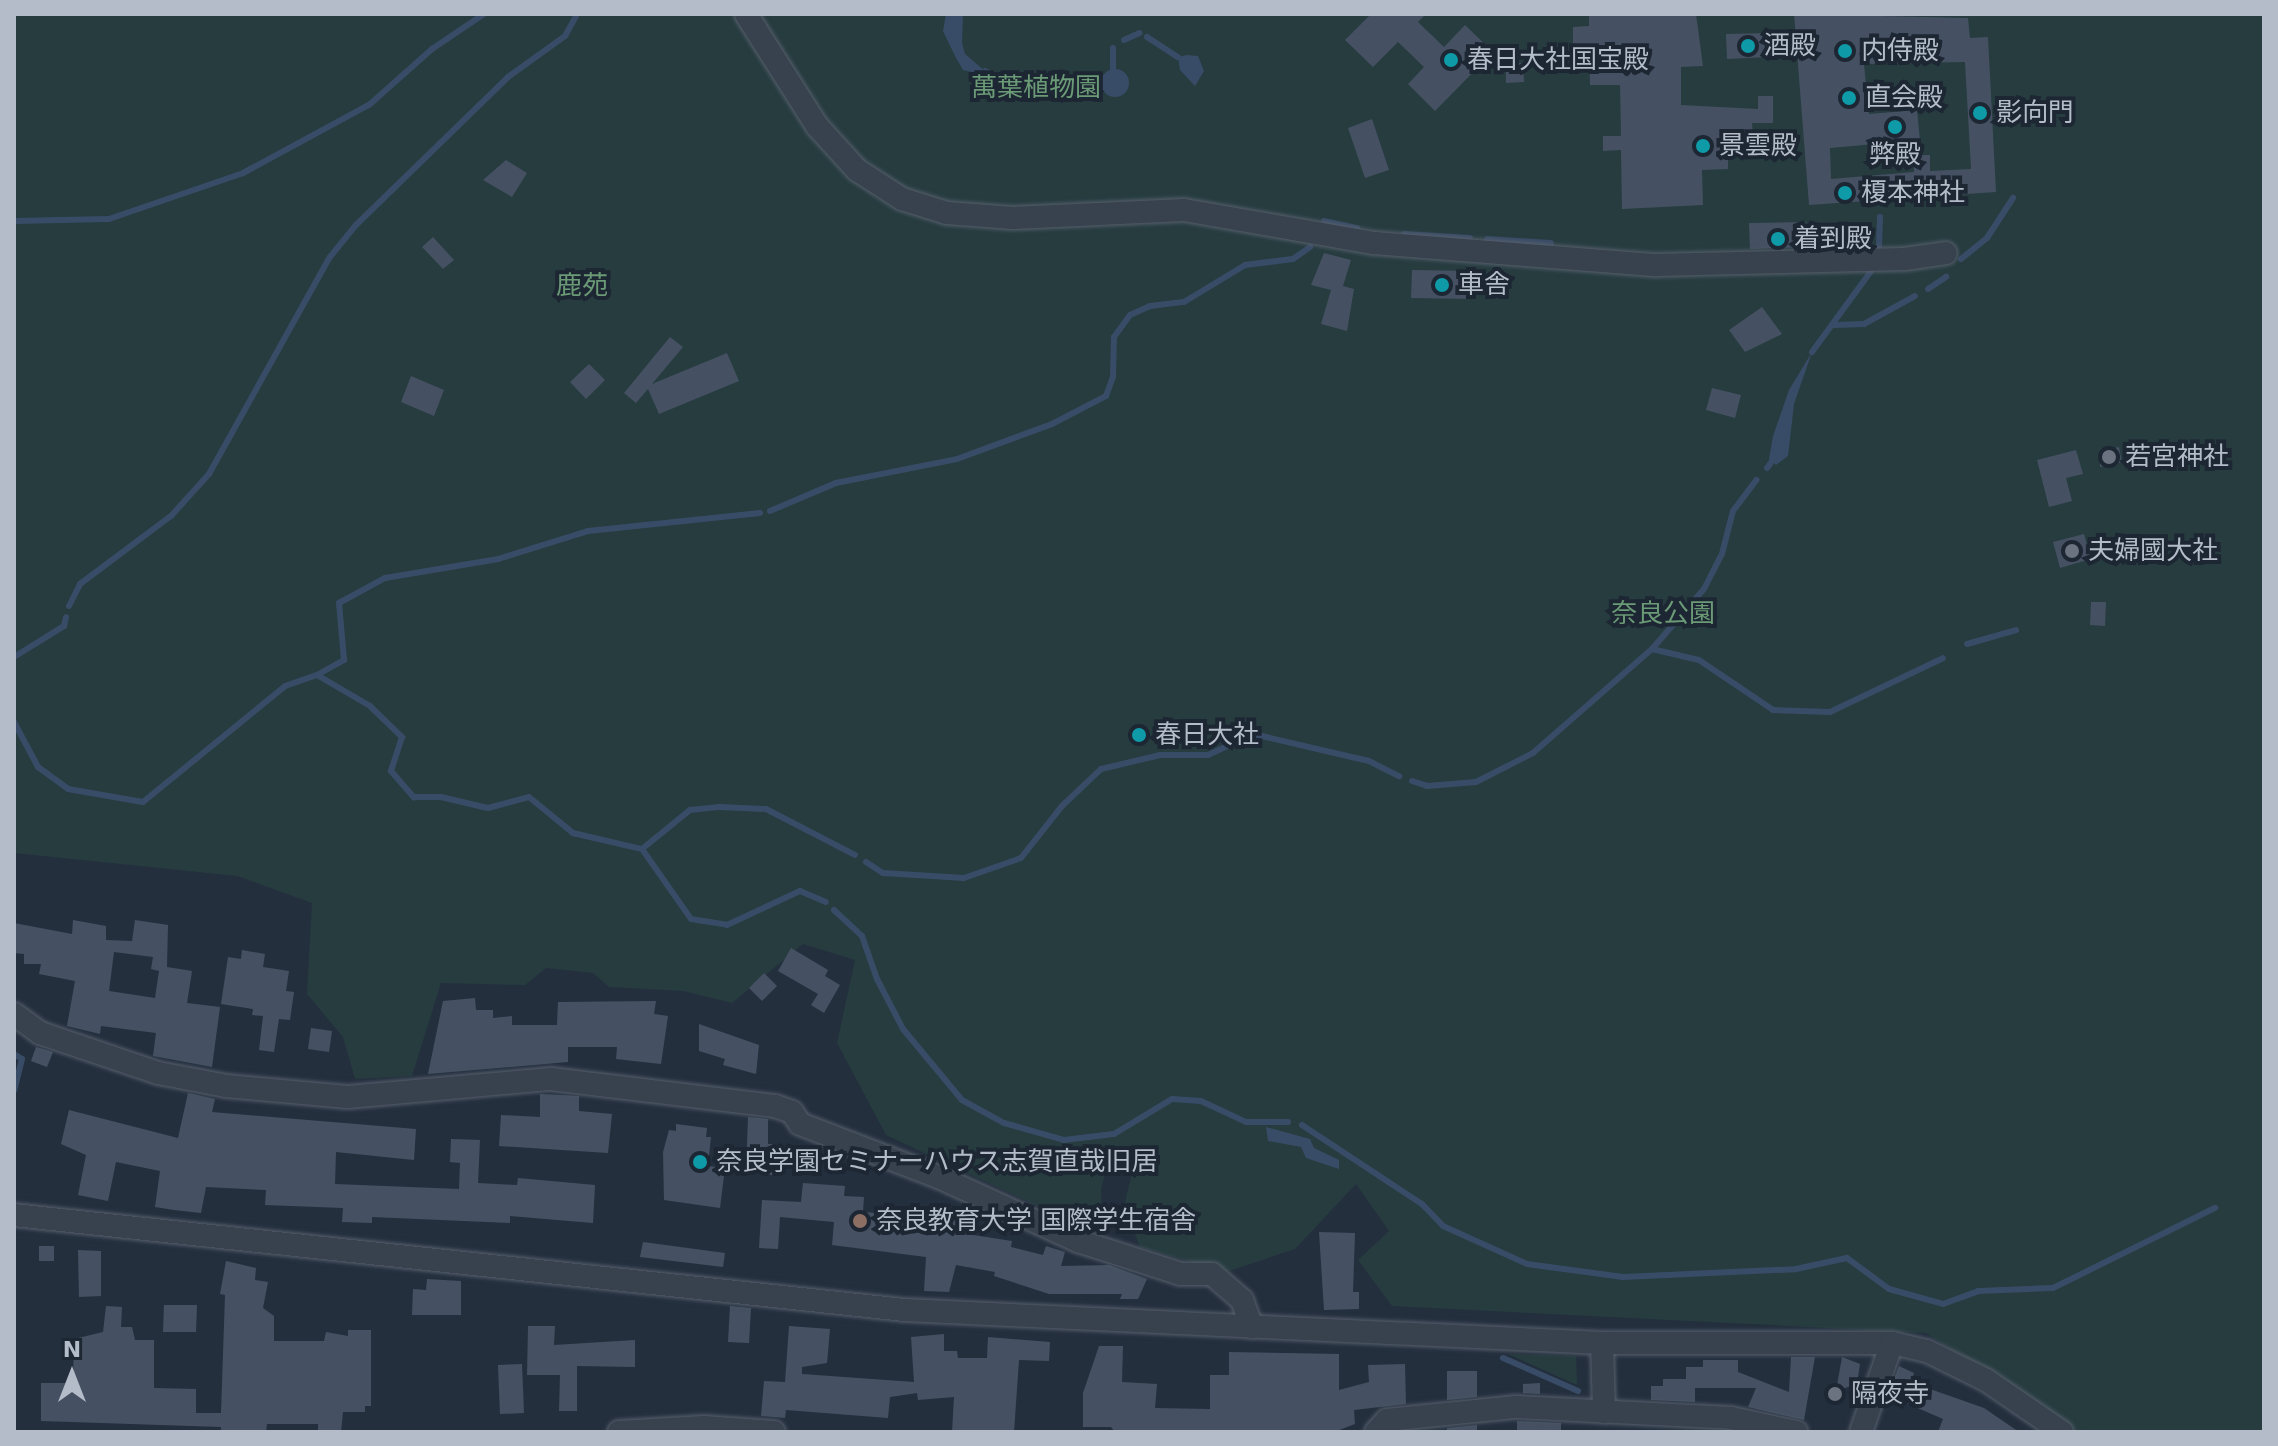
<!DOCTYPE html>
<html>
<head>
<meta charset="utf-8">
<style>
  body { margin:0 }
  #map { position:relative; width:2278px; height:1446px; overflow:hidden; background:#242f3e; font-family:"DejaVu Sans","Noto Sans JP",sans-serif }
  div>[style] { position:absolute }
  [style*='--x'] { left:calc(var(--x)*1px); top:calc(var(--y)*1px); width:calc(var(--w)*1px); rotate:calc(var(--a)*1deg) }
  .green>* { inset:0; background:#263c3f }
  .water>* { inset:0; background:#394c67 }
  .round { border-radius:50% }
  .stream>* { height:6px; margin:-3px; padding:0 3px; transform-origin:3px; border-radius:3px; background:#394c67 }
  .building>* { inset:0; background:#455162 }
  .roads { filter:drop-shadow(0 0 2px #565f6c) drop-shadow(0 0 2px #565f6c) }
  .minor>* { height:22px; margin:-11px; padding:0 11px; transform-origin:11px; border-radius:11px; background:#38414e }
  .dots>* { width:22px; height:22px; translate:-50% -50%; box-sizing:border-box; border:4px solid #1d2633; border-radius:50% }
  span { translate:-50% -50%; white-space:nowrap; text-align:center; line-height:1.15; -webkit-text-stroke:8px #1d2633; paint-order:stroke }
  .poi-label { font-size:26px; color:#b4bcc9 }
  .left { translate:0 -50%; text-align:left }
  .park-label { font-size:26px; color:#6b9a76 }
  .frame { position:absolute; inset:0; border:16px solid #b4bcc9; pointer-events:none }
  .north { position:absolute; left:32px; top:1334px; width:80px; height:80px; -webkit-text-stroke:6px #1d2633; paint-order:stroke; rotate:0deg; font-size:22px; font-weight:700; line-height:32px; text-align:center; color:#b4bcc9 }
  .north::after { content:''; display:block; margin:auto; width:28px; height:36px; background:#b4bcc9; clip-path:polygon(50% 0,100% 100%,50% 72%,0 100%) }
</style>
</head>
<body>
<div id="map">
  <div class="green">
    <i style="clip-path:polygon(14px 14px,2264px 14px,2264px 1432px,2075px 1432px,1926px 1333px,1392px 1306px,1358px 1260px,1389px 1231px,1356px 1184px,1295px 1249px,1226px 1272px,1140px 1247px,1124px 1206px,1133px 1169px,1109px 1157px,1101px 1190px,1104px 1237px,886px 1135px,837px 1043px,855px 960px,803px 944px,732px 1003px,683px 991px,609px 987px,593px 973px,546px 968px,525px 985px,441px 983px,412px 1076px,355px 1079px,343px 1037px,307px 994px,312px 903px,237px 876px,14px 853px)"></i>
    <i style="clip-path:polygon(1508px 1354px,1576px 1356px,1577px 1385px)"></i>
  </div>
  <div class="water">
    <i style="clip-path:polygon(946px 14px,963px 14px,962px 43px,965px 54px,985px 71px,981px 74px,963px 70px,955px 56px,943px 31px)"></i>
    <i style="clip-path:polygon(1187px 55px,1198px 56px,1204px 71px,1195px 86px,1180px 70px,1178px 57px)"></i>
    <i class="round" style="left:1101px;top:69px;width:28px;height:28px"></i>
    <i style="clip-path:polygon(1812px 352px,1794px 404px,1788px 456px,1776px 465px,1769px 459px,1773px 436px,1789px 390px)"></i>
    <i style="clip-path:polygon(1266px 1127px,1310px 1139px,1314px 1148px,1339px 1160px,1339px 1169px,1306px 1158px,1301px 1147px,1268px 1141px)"></i>
  </div>
  <div class="stream">
    <i style="--x:1147;--y:37;--w:37;--a:33"></i>
    <i style="--x:1124;--y:40;--w:17;--a:-24"></i>
    <i style="--x:1113;--y:48;--w:29;--a:90"></i>
    <i style="--x:985;--y:71;--w:48;--a:26"></i>
    <i style="--x:1028;--y:92;--w:27;--a:10"></i>
    <i style="--x:1055;--y:97;--w:53;--a:-14.3"></i>
    <i style="--x:14;--y:221;--w:95;--a:-1.2"></i>
    <i style="--x:109;--y:219;--w:142;--a:-18.9"></i>
    <i style="--x:243;--y:173;--w:143;--a:-28.4"></i>
    <i style="--x:369;--y:105;--w:84;--a:-41.6"></i>
    <i style="--x:432;--y:49;--w:63;--a:-33.9"></i>
    <i style="--x:1324;--y:221;--w:34;--a:12"></i>
    <i style="--x:1404;--y:234;--w:66;--a:3.5"></i>
    <i style="--x:1487;--y:239;--w:64;--a:3.6"></i>
    <i style="--x:1879;--y:246;--w:29;--a:-88"></i>
    <i style="--x:1961;--y:259;--w:33;--a:-39"></i>
    <i style="--x:1987;--y:238;--w:48;--a:-57"></i>
    <i style="--x:1928;--y:289;--w:22;--a:-34"></i>
    <i style="--x:1834;--y:325;--w:30;--a:-2"></i>
    <i style="--x:1864;--y:324;--w:58;--a:-28.8"></i>
    <i style="--x:1812;--y:352;--w:100;--a:-53.9"></i>
    <i style="--x:1767;--y:468;--w:9;--a:-54"></i>
    <i style="--x:770;--y:511;--w:72;--a:-23"></i>
    <i style="--x:836;--y:483;--w:123;--a:-11.2"></i>
    <i style="--x:957;--y:459;--w:101;--a:-20.2"></i>
    <i style="--x:1052;--y:424;--w:61;--a:-27.4"></i>
    <i style="--x:1106;--y:396;--w:20;--a:-70"></i>
    <i style="--x:1113;--y:377;--w:40;--a:-88.6"></i>
    <i style="--x:1114;--y:337;--w:27;--a:-54"></i>
    <i style="--x:1130;--y:315;--w:22;--a:-24"></i>
    <i style="--x:1150;--y:306;--w:34;--a:-7"></i>
    <i style="--x:1184;--y:302;--w:71;--a:-31.2"></i>
    <i style="--x:1245;--y:265;--w:48;--a:-7.1"></i>
    <i style="--x:1293;--y:259;--w:21;--a:-35"></i>
    <i style="--x:69;--y:606;--w:25;--a:-63"></i>
    <i style="--x:80;--y:584;--w:114;--a:-36.8"></i>
    <i style="--x:171;--y:516;--w:57;--a:-47.9"></i>
    <i style="--x:209;--y:474;--w:248;--a:-60.9"></i>
    <i style="--x:330;--y:257;--w:41;--a:-50.9"></i>
    <i style="--x:356;--y:225;--w:212;--a:-44.2"></i>
    <i style="--x:508;--y:77;--w:70;--a:-35.7"></i>
    <i style="--x:565;--y:36;--w:25;--a:-61"></i>
    <i style="--x:1967;--y:644;--w:51;--a:-15.9"></i>
    <i style="--x:1652;--y:649;--w:79;--a:-49.1"></i>
    <i style="--x:1704;--y:589;--w:39;--a:-63"></i>
    <i style="--x:1722;--y:554;--w:44;--a:-75.7"></i>
    <i style="--x:1733;--y:511;--w:39;--a:-53"></i>
    <i style="--x:14;--y:657;--w:59;--a:-31.8"></i>
    <i style="--x:64;--y:626;--w:9;--a:-77"></i>
    <i style="--x:317;--y:675;--w:31;--a:-29"></i>
    <i style="--x:344;--y:660;--w:57;--a:-95"></i>
    <i style="--x:339;--y:603;--w:52;--a:-28.5"></i>
    <i style="--x:385;--y:578;--w:115;--a:-9.5"></i>
    <i style="--x:498;--y:559;--w:94;--a:-17.3"></i>
    <i style="--x:588;--y:531;--w:173;--a:-6"></i>
    <i style="--x:14;--y:722;--w:51;--a:61.9"></i>
    <i style="--x:38;--y:767;--w:37;--a:36"></i>
    <i style="--x:68;--y:789;--w:76;--a:9.8"></i>
    <i style="--x:143;--y:802;--w:183;--a:-39.2"></i>
    <i style="--x:285;--y:686;--w:34;--a:-19"></i>
    <i style="--x:317;--y:675;--w:61;--a:30.3"></i>
    <i style="--x:370;--y:706;--w:45;--a:44.1"></i>
    <i style="--x:402;--y:737;--w:36;--a:108"></i>
    <i style="--x:391;--y:771;--w:35;--a:49"></i>
    <i style="--x:414;--y:797;--w:27;--a:0"></i>
    <i style="--x:441;--y:797;--w:48;--a:13.2"></i>
    <i style="--x:488;--y:808;--w:42;--a:-15"></i>
    <i style="--x:529;--y:797;--w:57;--a:39.3"></i>
    <i style="--x:573;--y:833;--w:71;--a:13.1"></i>
    <i style="--x:642;--y:849;--w:85;--a:55"></i>
    <i style="--x:691;--y:919;--w:36;--a:9"></i>
    <i style="--x:727;--y:925;--w:81;--a:-25"></i>
    <i style="--x:800;--y:891;--w:28;--a:23"></i>
    <i style="--x:1412;--y:781;--w:16;--a:18"></i>
    <i style="--x:1427;--y:786;--w:49;--a:-4.7"></i>
    <i style="--x:1476;--y:782;--w:64;--a:-27"></i>
    <i style="--x:1533;--y:753;--w:158;--a:-41.2"></i>
    <i style="--x:1652;--y:649;--w:48;--a:13.2"></i>
    <i style="--x:1699;--y:660;--w:89;--a:34"></i>
    <i style="--x:1773;--y:710;--w:57;--a:2"></i>
    <i style="--x:1830;--y:712;--w:125;--a:-25.5"></i>
    <i style="--x:642;--y:849;--w:62;--a:-39.1"></i>
    <i style="--x:690;--y:810;--w:30;--a:-6"></i>
    <i style="--x:720;--y:807;--w:46;--a:2.5"></i>
    <i style="--x:766;--y:809;--w:100;--a:27.3"></i>
    <i style="--x:866;--y:862;--w:20;--a:33"></i>
    <i style="--x:883;--y:873;--w:81;--a:3.5"></i>
    <i style="--x:964;--y:878;--w:60;--a:-19.3"></i>
    <i style="--x:1021;--y:858;--w:66;--a:-51.7"></i>
    <i style="--x:1062;--y:806;--w:54;--a:-43.5"></i>
    <i style="--x:1101;--y:769;--w:61;--a:-13.3"></i>
    <i style="--x:1160;--y:755;--w:48;--a:0"></i>
    <i style="--x:1208;--y:755;--w:50;--a:-25"></i>
    <i style="--x:1253;--y:734;--w:119;--a:13.1"></i>
    <i style="--x:1369;--y:761;--w:34;--a:27"></i>
    <i style="--x:834;--y:910;--w:38;--a:43"></i>
    <i style="--x:862;--y:936;--w:46;--a:70.8"></i>
    <i style="--x:877;--y:979;--w:56;--a:62.5"></i>
    <i style="--x:903;--y:1029;--w:92;--a:50.3"></i>
    <i style="--x:962;--y:1100;--w:48;--a:28.7"></i>
    <i style="--x:1004;--y:1123;--w:62;--a:15.8"></i>
    <i style="--x:1064;--y:1140;--w:50;--a:-6.8"></i>
    <i style="--x:1114;--y:1134;--w:68;--a:-31.1"></i>
    <i style="--x:1172;--y:1099;--w:29;--a:4"></i>
    <i style="--x:1201;--y:1101;--w:50;--a:25"></i>
    <i style="--x:1246;--y:1122;--w:42;--a:0"></i>
    <i style="--x:14;--y:1054;--w:9;--a:32"></i>
    <i style="--x:22;--y:1059;--w:32;--a:104"></i>
    <i style="--x:1302;--y:1125;--w:144;--a:33.4"></i>
    <i style="--x:1422;--y:1204;--w:30;--a:46"></i>
    <i style="--x:1443;--y:1226;--w:92;--a:24.3"></i>
    <i style="--x:1527;--y:1264;--w:97;--a:7.7"></i>
    <i style="--x:1623;--y:1277;--w:173;--a:-2.6"></i>
    <i style="--x:1796;--y:1269;--w:52;--a:-12.2"></i>
    <i style="--x:1847;--y:1258;--w:52;--a:36.4"></i>
    <i style="--x:1889;--y:1289;--w:56;--a:15.5"></i>
    <i style="--x:1943;--y:1304;--w:37;--a:-20"></i>
    <i style="--x:1978;--y:1291;--w:75;--a:-2.3"></i>
    <i style="--x:2053;--y:1288;--w:181;--a:-26.3"></i>
    <i style="--x:1503;--y:1358;--w:82;--a:23.7"></i>
  </div>
  <div class="building">
    <i style="clip-path:polygon(1371px 14px,1426px 14px,1418px 22px,1444px 47px,1465px 25px,1493px 52px,1435px 111px,1408px 84px,1424px 67px,1398px 42px,1373px 67px,1345px 40px)"></i>
    <i style="clip-path:polygon(1589px 14px,1696px 14px,1703px 66px,1681px 67px,1681px 105px,1758px 109px,1758px 96px,1773px 96px,1773px 123px,1752px 123px,1753px 134px,1728px 134px,1728px 169px,1702px 170px,1703px 205px,1622px 209px,1621px 150px,1603px 151px,1603px 136px,1621px 136px,1620px 85px,1590px 85px,1589px 52px,1573px 52px,1573px 27px,1589px 26px)"></i>
    <i style="clip-path:polygon(evenodd,1794px 14px,1968px 18px,1970px 38px,1988px 37px,1996px 192px,1809px 205px,1794px 14px,1965px 62px,1971px 169px,1930px 171px,1930px 155px,1913px 155px,1914px 172px,1831px 179px,1830px 148px,1920px 140px,1917px 110px,1869px 114px,1864px 64px,1965px 62px)"></i>
    <i style="clip-path:polygon(1769px 33px,1769px 57px,1727px 59px,1726px 34px)"></i>
    <i style="clip-path:polygon(1523px 63px,1524px 82px,1506px 83px,1506px 64px)"></i>
    <i style="clip-path:polygon(1372px 119px,1389px 170px,1365px 178px,1348px 128px)"></i>
    <i style="clip-path:polygon(506px 160px,527px 173px,512px 197px,483px 180px)"></i>
    <i style="clip-path:polygon(1806px 222px,1806px 247px,1750px 249px,1749px 223px)"></i>
    <i style="clip-path:polygon(433px 237px,454px 260px,443px 269px,422px 247px)"></i>
    <i style="clip-path:polygon(1324px 253px,1351px 260px,1343px 286px,1354px 289px,1347px 331px,1321px 324px,1331px 290px,1311px 285px)"></i>
    <i style="clip-path:polygon(1412px 270px,1472px 271px,1471px 299px,1411px 298px)"></i>
    <i style="clip-path:polygon(1762px 307px,1782px 334px,1745px 352px,1729px 330px)"></i>
    <i style="clip-path:polygon(670px 337px,683px 347px,652px 384px,727px 353px,739px 381px,659px 414px,648px 389px,636px 403px,624px 393px)"></i>
    <i style="clip-path:polygon(589px 364px,605px 380px,586px 399px,570px 382px)"></i>
    <i style="clip-path:polygon(411px 376px,444px 390px,434px 416px,401px 402px)"></i>
    <i style="clip-path:polygon(1712px 388px,1741px 395px,1735px 418px,1706px 410px)"></i>
    <i style="clip-path:polygon(2119px 447px,2122px 462px,2100px 467px,2100px 452px)"></i>
    <i style="clip-path:polygon(2076px 450px,2083px 474px,2066px 478px,2072px 501px,2049px 507px,2037px 460px)"></i>
    <i style="clip-path:polygon(2084px 534px,2091px 559px,2060px 568px,2053px 542px)"></i>
    <i style="clip-path:polygon(2091px 602px,2106px 602px,2105px 626px,2090px 625px)"></i>
    <i style="clip-path:polygon(evenodd,73px 920px,106px 926px,106px 940px,132px 941px,135px 920px,168px 925px,167px 967px,192px 971px,187px 1003px,220px 1007px,212px 1067px,153px 1056px,156px 1033px,101px 1026px,100px 1034px,67px 1026px,75px 981px,39px 974px,41px 964px,24px 964px,24px 954px,14px 953px,14px 923px,72px 934px,73px 920px,114px 952px,153px 957px,151px 969px,159px 971px,155px 998px,109px 991px,114px 952px)"></i>
    <i style="clip-path:polygon(791px 948px,828px 970px,825px 976px,840px 985px,824px 1013px,811px 1005px,818px 994px,778px 971px)"></i>
    <i style="clip-path:polygon(242px 950px,265px 954px,263px 967px,289px 971px,286px 991px,294px 992px,290px 1020px,279px 1019px,274px 1052px,259px 1050px,263px 1016px,252px 1015px,253px 1009px,221px 1004px,228px 957px,241px 959px)"></i>
    <i style="clip-path:polygon(764px 973px,777px 986px,762px 1001px,749px 988px)"></i>
    <i style="clip-path:polygon(475px 998px,476px 1010px,493px 1010px,493px 1018px,512px 1016px,512px 1025px,557px 1025px,558px 1002px,656px 1001px,654px 1014px,668px 1016px,661px 1064px,616px 1059px,617px 1047px,568px 1047px,568px 1062px,428px 1074px,443px 1001px)"></i>
    <i style="clip-path:polygon(699px 1024px,759px 1045px,756px 1074px,723px 1065px,725px 1059px,699px 1051px)"></i>
    <i style="clip-path:polygon(311px 1028px,332px 1031px,329px 1052px,308px 1049px)"></i>
    <i style="clip-path:polygon(36px 1047px,53px 1052px,47px 1067px,31px 1061px)"></i>
    <i style="clip-path:polygon(188px 1093px,215px 1099px,212px 1112px,416px 1129px,414px 1160px,336px 1152px,335px 1184px,459px 1189px,460px 1163px,450px 1162px,451px 1139px,480px 1140px,478px 1183px,517px 1185px,518px 1178px,595px 1185px,593px 1223px,510px 1216px,510px 1223px,372px 1217px,372px 1223px,342px 1222px,343px 1208px,265px 1205px,266px 1190px,206px 1187px,201px 1213px,174px 1210px,155px 1207px,160px 1171px,116px 1162px,108px 1201px,78px 1195px,86px 1155px,61px 1144px,69px 1110px,178px 1138px)"></i>
    <i style="clip-path:polygon(540px 1094px,579px 1096px,579px 1111px,612px 1114px,608px 1153px,499px 1146px,501px 1115px,540px 1117px)"></i>
    <i style="clip-path:polygon(748px 1117px,768px 1119px,768px 1144px,775px 1144px,773px 1175px,746px 1173px)"></i>
    <i style="clip-path:polygon(676px 1124px,707px 1128px,706px 1137px,711px 1137px,708px 1166px,725px 1168px,720px 1208px,664px 1200px,663px 1152px,669px 1130px,676px 1131px)"></i>
    <i style="clip-path:polygon(803px 1183px,845px 1186px,844px 1196px,864px 1197px,863px 1212px,935px 1218px,936px 1207px,957px 1210px,954px 1232px,1012px 1241px,1011px 1247px,1043px 1255px,1046px 1246px,1065px 1252px,1061px 1266px,1109px 1265px,1147px 1279px,1138px 1299px,1120px 1299px,1122px 1294px,1049px 1294px,994px 1276px,995px 1272px,956px 1265px,949px 1292px,924px 1291px,926px 1257px,832px 1245px,834px 1222px,780px 1217px,778px 1249px,759px 1248px,762px 1200px,801px 1202px)"></i>
    <i style="clip-path:polygon(1319px 1232px,1355px 1233px,1353px 1292px,1359px 1292px,1359px 1309px,1324px 1310px)"></i>
    <i style="clip-path:polygon(643px 1242px,725px 1253px,723px 1267px,640px 1257px)"></i>
    <i style="clip-path:polygon(39px 1246px,54px 1246px,54px 1261px,39px 1261px)"></i>
    <i style="clip-path:polygon(78px 1250px,101px 1251px,101px 1296px,79px 1297px)"></i>
    <i style="clip-path:polygon(226px 1261px,256px 1268px,255px 1280px,268px 1282px,263px 1308px,274px 1316px,274px 1341px,324px 1341px,326px 1332px,348px 1336px,348px 1330px,371px 1330px,371px 1406px,365px 1406px,365px 1412px,343px 1412px,341px 1432px,318px 1432px,318px 1424px,267px 1424px,266px 1432px,221px 1432px,221px 1427px,41px 1421px,41px 1383px,73px 1383px,74px 1339px,103px 1332px,106px 1306px,122px 1307px,121px 1327px,132px 1327px,135px 1340px,154px 1340px,154px 1388px,196px 1389px,196px 1413px,221px 1413px,225px 1295px,220px 1294px)"></i>
    <i style="clip-path:polygon(427px 1279px,461px 1281px,461px 1315px,412px 1315px,413px 1289px,426px 1290px)"></i>
    <i style="clip-path:polygon(164px 1305px,197px 1305px,196px 1332px,163px 1332px)"></i>
    <i style="clip-path:polygon(730px 1306px,751px 1308px,749px 1343px,728px 1342px)"></i>
    <i style="clip-path:polygon(528px 1326px,555px 1326px,554px 1345px,635px 1340px,635px 1367px,577px 1366px,577px 1411px,559px 1411px,560px 1375px,527px 1375px)"></i>
    <i style="clip-path:polygon(789px 1326px,830px 1329px,827px 1363px,802px 1367px,802px 1374px,914px 1382px,911px 1337px,944px 1334px,944px 1351px,957px 1351px,958px 1358px,987px 1358px,988px 1337px,1050px 1342px,1049px 1361px,1019px 1360px,1014px 1432px,952px 1432px,954px 1397px,918px 1400px,917px 1393px,890px 1397px,888px 1418px,786px 1410px,785px 1418px,761px 1416px,764px 1381px,785px 1382px)"></i>
    <i style="clip-path:polygon(1099px 1346px,1123px 1346px,1122px 1382px,1157px 1384px,1155px 1408px,1210px 1409px,1210px 1375px,1229px 1375px,1229px 1352px,1339px 1354px,1339px 1390px,1369px 1382px,1368px 1365px,1405px 1364px,1406px 1404px,1354px 1410px,1355px 1424px,1334px 1432px,1115px 1432px,1111px 1427px,1083px 1427px,1083px 1393px)"></i>
    <i style="clip-path:polygon(1791px 1357px,1815px 1357px,1804px 1420px,1748px 1407px,1756px 1388px,1695px 1388px,1695px 1402px,1651px 1400px,1651px 1386px,1663px 1386px,1663px 1379px,1686px 1379px,1686px 1367px,1703px 1367px,1703px 1360px,1738px 1360px,1738px 1372px,1789px 1392px)"></i>
    <i style="clip-path:polygon(1842px 1357px,1860px 1364px,1857px 1384px,1836px 1391px)"></i>
    <i style="clip-path:polygon(522px 1364px,524px 1413px,500px 1414px,498px 1365px)"></i>
    <i style="clip-path:polygon(1899px 1366px,1914px 1373px,1907px 1391px,1892px 1384px)"></i>
    <i style="clip-path:polygon(1447px 1371px,1477px 1371px,1477px 1397px,1447px 1400px)"></i>
    <i style="clip-path:polygon(1540px 1383px,1540px 1394px,1523px 1393px,1523px 1384px)"></i>
    <i style="clip-path:polygon(1913px 1383px,1984px 1408px,2019px 1432px,1938px 1432px,1943px 1419px,1904px 1402px)"></i>
    <i style="clip-path:polygon(1517px 1421px,1561px 1423px,1561px 1432px,1517px 1432px)"></i>
    <i style="clip-path:polygon(1477px 1425px,1477px 1432px,1447px 1432px,1447px 1428px)"></i>
  </div>
  <div class="roads">
    <div class="minor">
      <i style="--x:746;--y:14;--w:133;--a:57.6"></i>
      <i style="--x:817;--y:126;--w:59;--a:47.7"></i>
      <i style="--x:857;--y:170;--w:54;--a:32.8"></i>
      <i style="--x:902;--y:199;--w:47;--a:17.3"></i>
      <i style="--x:947;--y:213;--w:66;--a:4.3"></i>
      <i style="--x:1013;--y:218;--w:171;--a:-2.7"></i>
      <i style="--x:1184;--y:210;--w:193;--a:9.9"></i>
      <i style="--x:1374;--y:243;--w:283;--a:4.5"></i>
      <i style="--x:1656;--y:265;--w:249;--a:-1.4"></i>
      <i style="--x:1905;--y:259;--w:41;--a:-8.3"></i>
      <i style="--x:14;--y:1014;--w:32;--a:36"></i>
      <i style="--x:40;--y:1033;--w:125;--a:18.7"></i>
      <i style="--x:158;--y:1073;--w:69;--a:10.8"></i>
      <i style="--x:226;--y:1086;--w:122;--a:5.2"></i>
      <i style="--x:348;--y:1097;--w:204;--a:-5.1"></i>
      <i style="--x:551;--y:1079;--w:226;--a:6.9"></i>
      <i style="--x:775;--y:1106;--w:18;--a:19"></i>
      <i style="--x:792;--y:1112;--w:14;--a:56"></i>
      <i style="--x:800;--y:1124;--w:151;--a:21"></i>
      <i style="--x:941;--y:1178;--w:151;--a:24.7"></i>
      <i style="--x:1078;--y:1241;--w:108;--a:17.8"></i>
      <i style="--x:1181;--y:1274;--w:31;--a:0"></i>
      <i style="--x:1212;--y:1274;--w:40;--a:41"></i>
      <i style="--x:1242;--y:1300;--w:29;--a:70"></i>
      <i style="--x:14;--y:1215;--w:896;--a:6.09"></i>
      <i style="--x:905;--y:1310;--w:698;--a:2.71"></i>
      <i style="--x:1602;--y:1343;--w:290;--a:0"></i>
      <i style="--x:1892;--y:1343;--w:36;--a:13"></i>
      <i style="--x:1927;--y:1351;--w:66;--a:26.2"></i>
      <i style="--x:1986;--y:1380;--w:92;--a:34.4"></i>
      <i style="--x:1602;--y:1343;--w:69;--a:88.3"></i>
      <i style="--x:619;--y:1432;--w:85;--a:-3.4"></i>
      <i style="--x:704;--y:1427;--w:70;--a:4.1"></i>
      <i style="--x:1376;--y:1432;--w:16;--a:-47"></i>
      <i style="--x:1387;--y:1420;--w:130;--a:-5.8"></i>
      <i style="--x:1516;--y:1407;--w:215;--a:2.9"></i>
      <i style="--x:1731;--y:1418;--w:67;--a:12"></i>
      <i style="--x:1861;--y:1432;--w:94;--a:-70.8"></i>
    </div>
  </div>
  <div class="dots">
    <i style="left:1748px;top:46px;background:#0f9aa8"></i>
    <i style="left:1845px;top:51px;background:#0f9aa8"></i>
    <i style="left:1451px;top:60px;background:#0f9aa8"></i>
    <i style="left:1849px;top:98px;background:#0f9aa8"></i>
    <i style="left:1980px;top:113px;background:#0f9aa8"></i>
    <i style="left:1895px;top:127px;background:#0f9aa8"></i>
    <i style="left:1703px;top:146px;background:#0f9aa8"></i>
    <i style="left:1845px;top:193px;background:#0f9aa8"></i>
    <i style="left:1778px;top:239px;background:#0f9aa8"></i>
    <i style="left:1442px;top:285px;background:#0f9aa8"></i>
    <i style="left:2109px;top:457px;background:#6b7280"></i>
    <i style="left:2072px;top:551px;background:#6b7280"></i>
    <i style="left:1139px;top:735px;background:#0f9aa8"></i>
    <i style="left:700px;top:1162px;background:#0f9aa8"></i>
    <i style="left:860px;top:1221px;background:#8d6e63"></i>
    <i style="left:1835px;top:1394px;background:#6b7280"></i>
  </div>
  <div class="poi-label">
    <span class="left" style="left:1764px;top:46px">酒殿</span>
    <span class="left" style="left:1861px;top:51px">内侍殿</span>
    <span class="left" style="left:1467px;top:60px">春日大社国宝殿</span>
    <span class="left" style="left:1865px;top:98px">直会殿</span>
    <span class="left" style="left:1996px;top:113px">影向門</span>
    <span class="left" style="left:1719px;top:146px">景雲殿</span>
    <span style="left:1895px;top:155px">弊殿</span>
    <span class="left" style="left:1861px;top:193px">榎本神社</span>
    <span class="left" style="left:1794px;top:239px">着到殿</span>
    <span class="left" style="left:1458px;top:285px">車舎</span>
    <span class="left" style="left:2125px;top:457px">若宮神社</span>
    <span class="left" style="left:2088px;top:551px">夫婦國大社</span>
    <span class="left" style="left:1155px;top:735px">春日大社</span>
    <span class="left" style="left:716px;top:1162px">奈良学園セミナーハウス志賀直哉旧居</span>
    <span class="left" style="left:876px;top:1221px">奈良教育大学 国際学生宿舎</span>
    <span class="left" style="left:1851px;top:1394px">隔夜寺</span>
  </div>
  <div class="park-label">
    <span style="left:1036px;top:88px">萬葉植物園</span>
    <span style="left:582px;top:286px">鹿苑</span>
    <span style="left:1663px;top:614px">奈良公園</span>
  </div>
  <div class="frame"></div>
  <div class="north">N</div>
</div>
</body>
</html>
